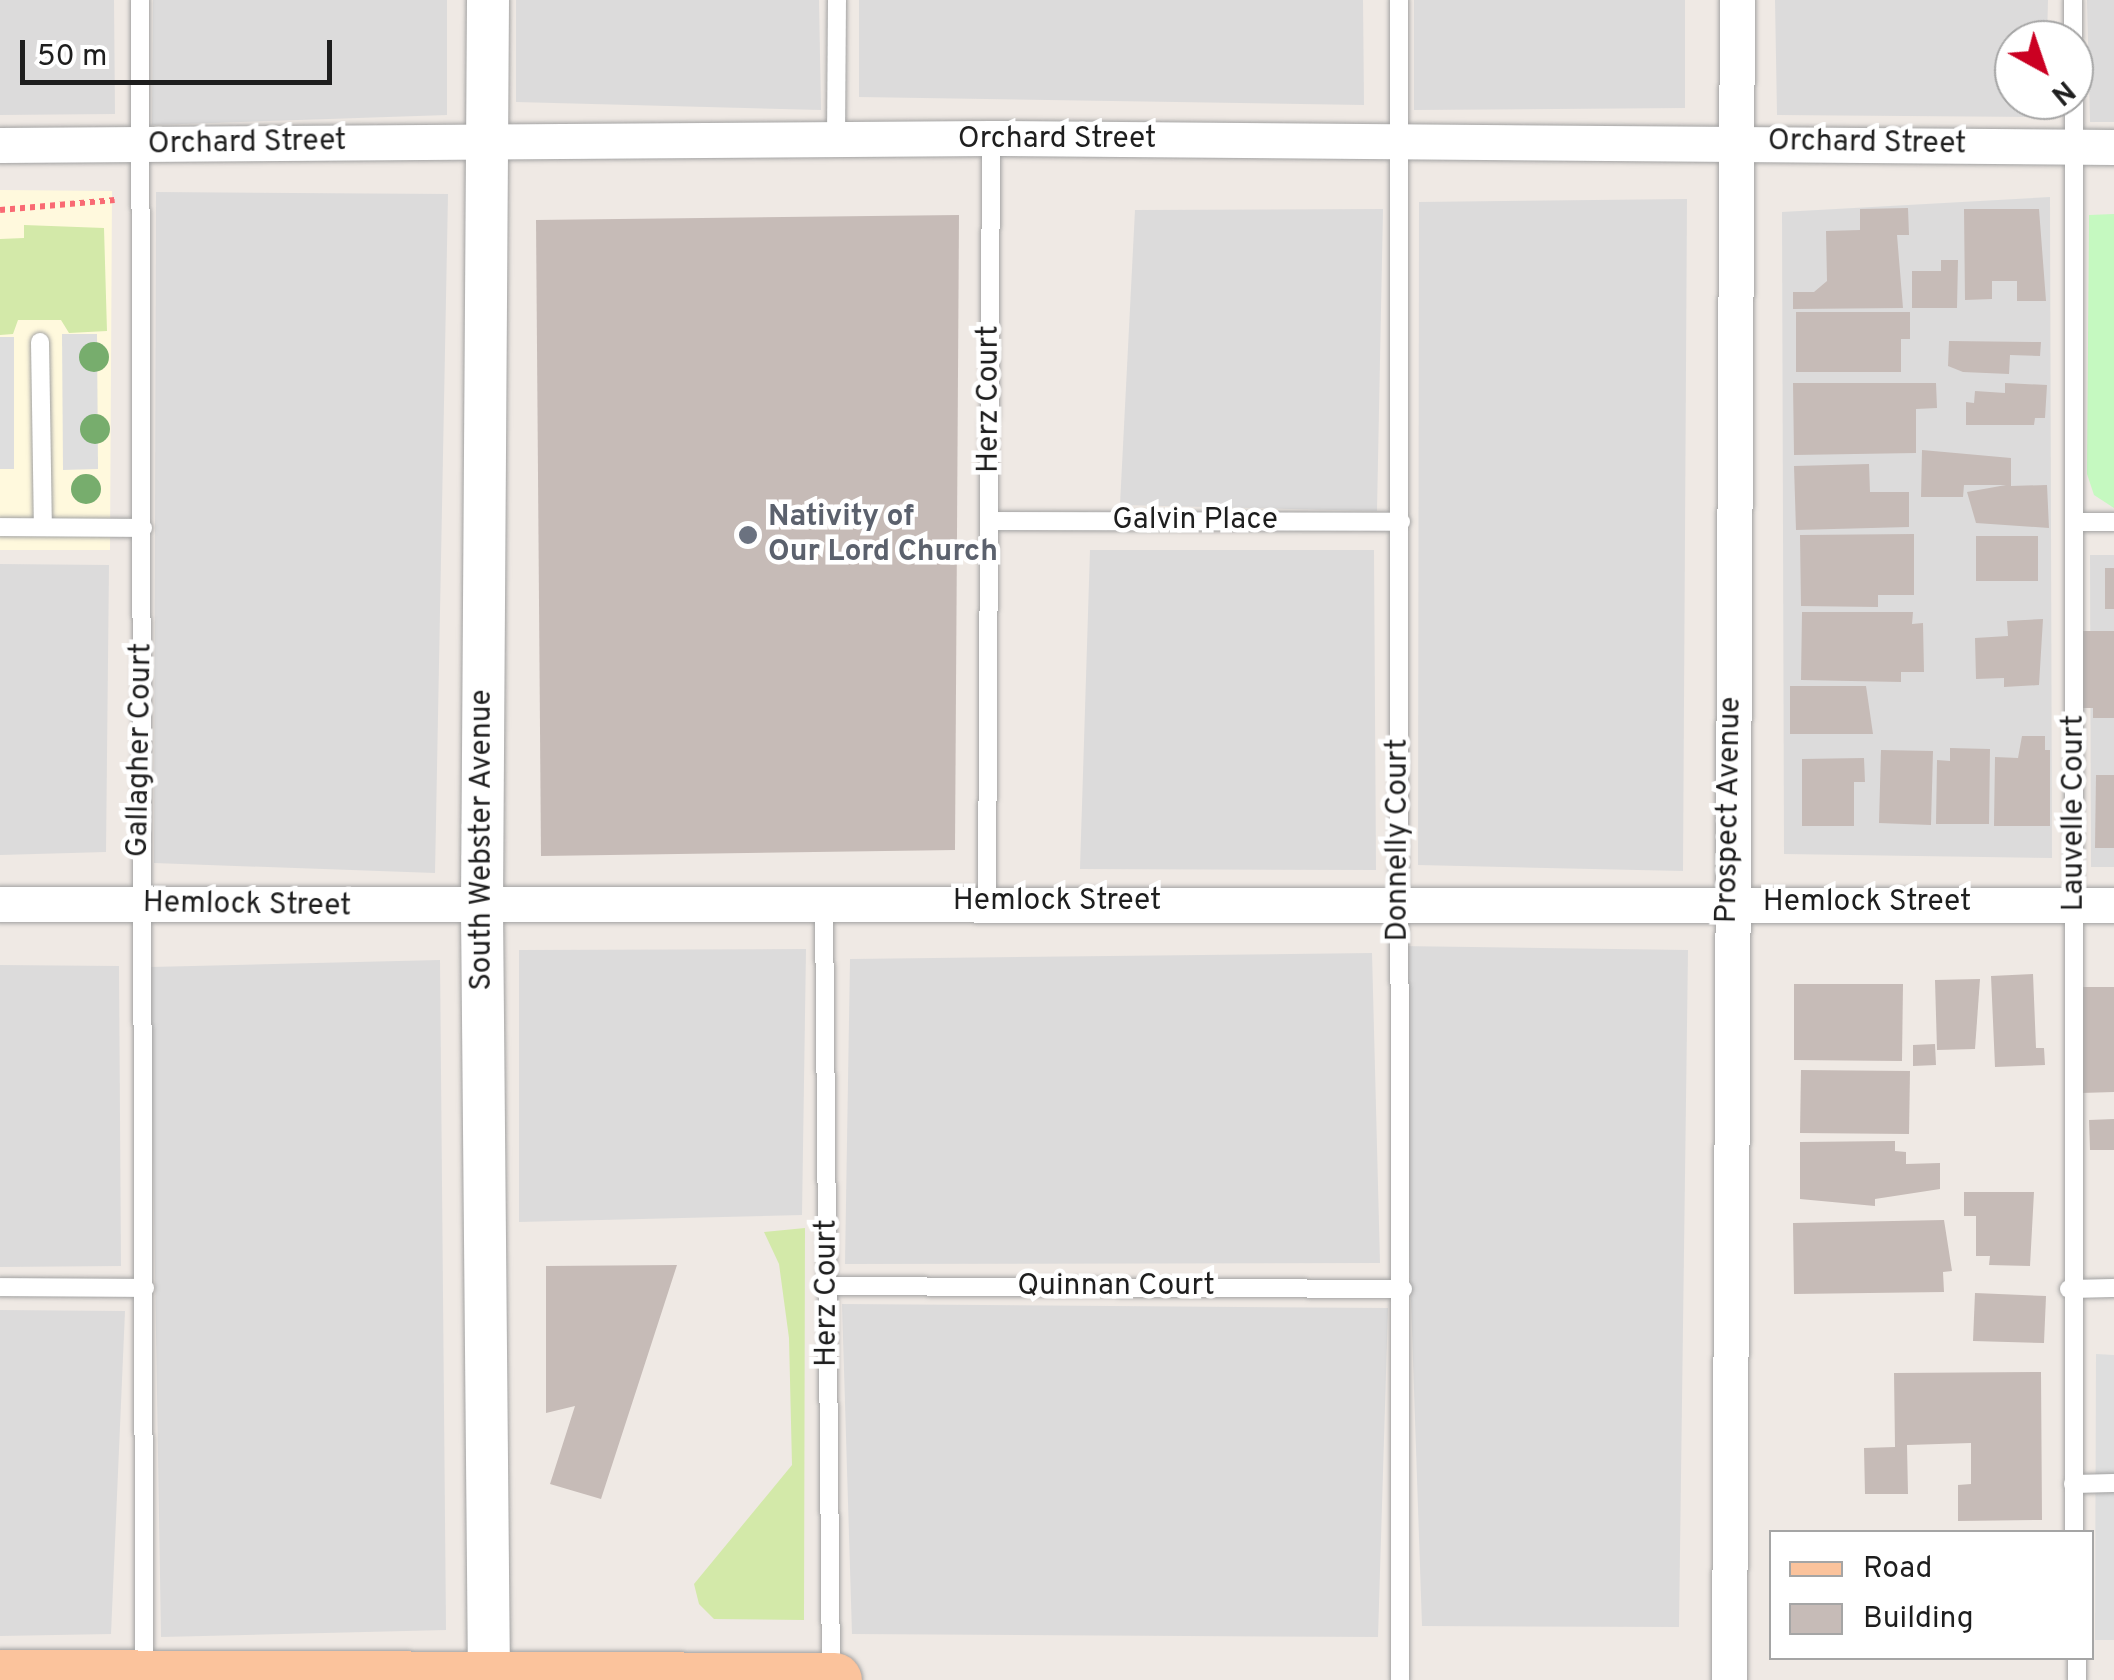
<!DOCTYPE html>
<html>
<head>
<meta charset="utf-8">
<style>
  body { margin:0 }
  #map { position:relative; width:2114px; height:1680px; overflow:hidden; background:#efe9e4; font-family:Overpass,sans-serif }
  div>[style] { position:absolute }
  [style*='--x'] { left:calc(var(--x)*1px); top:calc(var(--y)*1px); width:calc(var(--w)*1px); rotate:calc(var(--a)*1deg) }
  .residential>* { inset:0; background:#dcdbdb }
  .education>* { inset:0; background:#fff9dd }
  .grass>* { inset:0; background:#d3e9a9 }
  .park>* { inset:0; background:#c5f9c0 }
  .parking>* { inset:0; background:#dedede }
  .building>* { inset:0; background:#c6bbb7 }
  .path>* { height:6px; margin-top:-3px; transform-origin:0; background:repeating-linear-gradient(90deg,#f96a73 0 5px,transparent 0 10px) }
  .roads { filter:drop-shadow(0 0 2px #a2a2a2) drop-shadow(0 0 2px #a2a2a2) }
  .service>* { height:18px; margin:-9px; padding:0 9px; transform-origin:9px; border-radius:9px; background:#fff }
  .minor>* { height:35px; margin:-17.5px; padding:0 17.5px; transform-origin:17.5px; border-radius:17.5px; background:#fff }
  .tertiary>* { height:42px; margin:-21px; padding:0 21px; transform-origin:21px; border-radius:21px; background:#fff }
  .primary>* { height:55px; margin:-27.5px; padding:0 27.5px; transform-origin:27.5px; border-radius:27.5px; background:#fbc39c }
  .trees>* { width:30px; height:30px; margin:-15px; border-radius:50%; background:#77ad6d }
  .dots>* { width:28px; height:28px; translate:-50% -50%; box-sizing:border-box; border:5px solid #fff; border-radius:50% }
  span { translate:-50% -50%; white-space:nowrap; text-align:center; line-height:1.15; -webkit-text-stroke:9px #fff; paint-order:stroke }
  .street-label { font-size:30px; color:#1e1e1e }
  .worship-label { font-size:30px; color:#5b616d; font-weight:700 }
  .left { translate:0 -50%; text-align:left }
  .legend { position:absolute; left:1769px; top:1530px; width:325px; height:130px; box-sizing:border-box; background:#fff; border:2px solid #a5a5a5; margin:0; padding:12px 18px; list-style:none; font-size:30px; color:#1e1e1e }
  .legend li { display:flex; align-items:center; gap:20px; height:50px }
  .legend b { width:50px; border:2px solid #a5a5a5 }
  .north { position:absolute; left:1994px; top:20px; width:100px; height:100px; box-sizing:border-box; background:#fff; border:2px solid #a5a5a5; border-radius:50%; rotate:140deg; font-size:28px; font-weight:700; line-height:40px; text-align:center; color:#1e1e1e }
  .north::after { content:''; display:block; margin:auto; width:35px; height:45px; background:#cb0022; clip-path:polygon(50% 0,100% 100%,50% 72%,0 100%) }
  .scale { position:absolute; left:20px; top:40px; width:312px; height:45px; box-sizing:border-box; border:5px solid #1e1e1e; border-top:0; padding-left:12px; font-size:30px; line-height:35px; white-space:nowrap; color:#1e1e1e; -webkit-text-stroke:8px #fff; paint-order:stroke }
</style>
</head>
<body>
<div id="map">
  <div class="residential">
    <i style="clip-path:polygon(0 0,114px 0,115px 114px,0 115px)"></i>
    <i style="clip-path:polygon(153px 0,447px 0,447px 115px,152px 125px)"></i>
    <i style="clip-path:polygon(516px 0,819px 0,821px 110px,516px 102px)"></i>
    <i style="clip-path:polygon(859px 0,1363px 0,1364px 105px,859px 97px)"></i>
    <i style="clip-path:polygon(1414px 0,1685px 0,1685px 108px,1414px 110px)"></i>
    <i style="clip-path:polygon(1775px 0,2048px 0,2047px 40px,2014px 40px,2014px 100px,2047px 100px,2046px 117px,1777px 115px)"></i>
    <i style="clip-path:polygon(2087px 0,2114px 0,2114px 122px,2090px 122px)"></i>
    <i style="clip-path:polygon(156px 192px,448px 194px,435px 873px,154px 863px)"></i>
    <i style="clip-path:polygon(2050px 197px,2052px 858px,1784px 854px,1782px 212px)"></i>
    <i style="clip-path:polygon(1687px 199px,1683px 871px,1418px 865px,1419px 202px)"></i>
    <i style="clip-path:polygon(1383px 209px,1377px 511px,1120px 505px,1135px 210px)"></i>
    <i style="clip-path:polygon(1090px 550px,1374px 550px,1376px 870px,1080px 869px)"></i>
    <i style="clip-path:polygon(2090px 555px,2114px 555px,2114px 867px,2091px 867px)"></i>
    <i style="clip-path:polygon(0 564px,109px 565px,106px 852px,0 855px)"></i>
    <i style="clip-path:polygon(1399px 946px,1688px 950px,1679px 1627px,1422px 1626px)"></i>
    <i style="clip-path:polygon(806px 949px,802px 1215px,519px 1222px,519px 950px)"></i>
    <i style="clip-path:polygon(1372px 953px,1380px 1263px,845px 1264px,850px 959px)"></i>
    <i style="clip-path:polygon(440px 960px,446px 1630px,161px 1637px,150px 967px)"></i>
    <i style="clip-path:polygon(0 965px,119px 966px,121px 1266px,0 1267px)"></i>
    <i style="clip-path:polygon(842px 1304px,1388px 1308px,1378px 1637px,852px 1634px)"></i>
    <i style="clip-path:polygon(0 1310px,125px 1311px,111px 1634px,0 1636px)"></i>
  </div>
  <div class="education">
    <i style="clip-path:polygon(0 190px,112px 191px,110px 550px,0 550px)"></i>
  </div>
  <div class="grass">
    <i style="clip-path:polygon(24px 225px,104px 228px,107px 331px,69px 333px,61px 320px,18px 320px,13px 334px,0 335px,0 239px,24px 238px)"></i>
    <i style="clip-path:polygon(805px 1228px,804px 1620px,714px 1619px,699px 1604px,694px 1584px,792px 1465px,789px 1338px,779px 1264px,764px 1232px)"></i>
  </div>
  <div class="park">
    <i style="clip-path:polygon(2114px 214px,2114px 508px,2094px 495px,2087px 474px,2089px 215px)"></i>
  </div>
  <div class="parking">
    <i style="clip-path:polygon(62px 334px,97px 334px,98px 469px,63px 470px)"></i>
    <i style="clip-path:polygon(0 337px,14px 337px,14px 469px,0 469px)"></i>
    <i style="clip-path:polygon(2096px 1354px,2114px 1355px,2114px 1640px,2095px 1640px)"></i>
  </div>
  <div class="building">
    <i style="clip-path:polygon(1908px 208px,1909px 235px,1897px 235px,1903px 308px,1793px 309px,1793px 292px,1814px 292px,1827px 281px,1826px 231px,1860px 230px,1860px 209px)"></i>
    <i style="clip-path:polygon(1964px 209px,2039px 209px,2046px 301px,2017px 301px,2017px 281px,1992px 281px,1992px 299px,1965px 300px)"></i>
    <i style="clip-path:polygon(959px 215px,955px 850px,541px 856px,536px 220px)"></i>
    <i style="clip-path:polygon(1941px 260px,1958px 260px,1957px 308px,1912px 308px,1912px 271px,1941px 271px)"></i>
    <i style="clip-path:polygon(1796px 312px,1910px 312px,1910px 339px,1901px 339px,1901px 372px,1796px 372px)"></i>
    <i style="clip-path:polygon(1949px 341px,2041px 342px,2040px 356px,2010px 355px,2009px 374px,1963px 372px,1948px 366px)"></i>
    <i style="clip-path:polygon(1793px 383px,1936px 383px,1937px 408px,1916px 409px,1916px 453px,1794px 455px)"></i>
    <i style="clip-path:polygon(2005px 383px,2047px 385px,2045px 418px,2035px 418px,2034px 425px,1966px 425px,1966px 402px,1974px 403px,1975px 391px,2005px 393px)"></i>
    <i style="clip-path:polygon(1922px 450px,2011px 458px,2011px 486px,2047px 485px,2049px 528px,1976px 523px,1967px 492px,2006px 485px,1964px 485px,1963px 497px,1921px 497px)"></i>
    <i style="clip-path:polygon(1869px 464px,1870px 492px,1909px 492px,1909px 527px,1796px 530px,1794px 466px)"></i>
    <i style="clip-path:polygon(1914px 534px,1914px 595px,1878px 595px,1878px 607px,1801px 606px,1800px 535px)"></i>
    <i style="clip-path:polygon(1976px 536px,2038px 536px,2038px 581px,1976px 581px)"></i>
    <i style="clip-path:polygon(2105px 568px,2114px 568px,2114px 609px,2105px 609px)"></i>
    <i style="clip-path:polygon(1802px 612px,1913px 612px,1912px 624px,1923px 623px,1924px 672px,1901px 672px,1901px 682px,1801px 680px)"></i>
    <i style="clip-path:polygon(2043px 619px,2039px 685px,2004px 687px,2004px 678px,1976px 679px,1975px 638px,2008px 636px,2007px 621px)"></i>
    <i style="clip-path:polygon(2078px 631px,2114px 631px,2114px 718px,2093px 718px,2093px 708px,2078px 708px)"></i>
    <i style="clip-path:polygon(1790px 686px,1866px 686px,1873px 734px,1790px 734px)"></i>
    <i style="clip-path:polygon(2022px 736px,2045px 736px,2045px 750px,2050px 750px,2050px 826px,1994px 826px,1995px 757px,2018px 758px)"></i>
    <i style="clip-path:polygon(1950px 748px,1990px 749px,1989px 824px,1936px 824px,1937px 760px,1950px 761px)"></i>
    <i style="clip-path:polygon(1881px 750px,1933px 751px,1931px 825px,1879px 823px)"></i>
    <i style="clip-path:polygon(1864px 758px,1865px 782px,1854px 782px,1854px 826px,1802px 826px,1802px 759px)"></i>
    <i style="clip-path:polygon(2096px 775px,2114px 775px,2114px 848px,2095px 848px)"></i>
    <i style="clip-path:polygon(2033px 974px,2036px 1048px,2044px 1048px,2045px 1065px,1995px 1067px,1991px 976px)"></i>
    <i style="clip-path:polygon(1980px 979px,1975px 1049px,1937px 1050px,1935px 980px)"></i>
    <i style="clip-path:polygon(1794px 984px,1903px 984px,1902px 1061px,1794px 1060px)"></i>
    <i style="clip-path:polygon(2081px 987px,2114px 987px,2114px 1092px,2081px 1093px)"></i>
    <i style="clip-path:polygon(1935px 1044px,1936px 1065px,1913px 1066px,1913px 1045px)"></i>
    <i style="clip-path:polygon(1801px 1070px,1910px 1071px,1909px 1134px,1800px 1133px)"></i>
    <i style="clip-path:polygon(2114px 1119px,2114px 1150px,2090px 1150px,2089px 1120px)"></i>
    <i style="clip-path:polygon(1895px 1141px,1895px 1151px,1906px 1152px,1906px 1164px,1940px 1163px,1940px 1189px,1875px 1199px,1875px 1206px,1800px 1199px,1800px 1142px)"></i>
    <i style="clip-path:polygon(1964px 1192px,2034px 1192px,2030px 1266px,1989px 1265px,1990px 1256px,1976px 1256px,1976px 1216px,1964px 1216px)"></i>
    <i style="clip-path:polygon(1944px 1220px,1952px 1271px,1943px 1272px,1944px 1292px,1794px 1294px,1793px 1223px)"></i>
    <i style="clip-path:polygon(677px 1265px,601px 1499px,550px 1484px,575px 1406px,546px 1413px,546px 1266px)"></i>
    <i style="clip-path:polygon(1975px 1293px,2046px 1296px,2044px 1343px,1973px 1341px)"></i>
    <i style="clip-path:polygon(2041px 1372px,2042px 1520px,1958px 1521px,1958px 1485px,1971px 1484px,1971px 1443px,1907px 1445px,1908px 1494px,1865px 1494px,1864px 1448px,1895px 1447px,1894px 1373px)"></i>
  </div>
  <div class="path">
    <i style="--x:0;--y:210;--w:115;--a:-5"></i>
  </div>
  <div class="roads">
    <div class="service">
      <i style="--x:140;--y:0;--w:1675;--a:89.86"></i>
      <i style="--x:1399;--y:0;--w:1680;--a:89.97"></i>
      <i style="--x:2073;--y:0;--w:40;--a:90"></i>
      <i style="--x:836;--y:141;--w:141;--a:-89.6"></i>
      <i style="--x:40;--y:342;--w:185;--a:89.1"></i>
      <i style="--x:989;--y:521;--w:412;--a:0.1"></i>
      <i style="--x:2074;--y:522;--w:40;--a:0"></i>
      <i style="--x:0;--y:527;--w:143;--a:0.4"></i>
      <i style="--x:987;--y:901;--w:763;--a:-89.7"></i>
      <i style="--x:824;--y:906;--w:769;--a:89.48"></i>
      <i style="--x:829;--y:1286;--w:574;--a:0.3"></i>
      <i style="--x:0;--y:1287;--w:145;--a:0.4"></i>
      <i style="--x:2069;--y:1289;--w:45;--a:-1.3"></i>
      <i style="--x:2073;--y:1484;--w:41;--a:-1.4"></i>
      <i style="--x:2074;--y:1532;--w:1439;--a:-90"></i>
      <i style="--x:2077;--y:1658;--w:22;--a:90"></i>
    </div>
    <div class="minor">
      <i style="--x:0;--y:145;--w:991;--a:-0.4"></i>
      <i style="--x:991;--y:138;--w:1123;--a:0.46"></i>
      <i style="--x:0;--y:904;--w:2114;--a:0.03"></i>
      <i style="--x:1729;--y:1680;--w:1680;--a:-89.73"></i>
    </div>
    <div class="tertiary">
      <i style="--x:488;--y:0;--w:909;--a:90.38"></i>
      <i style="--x:482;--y:909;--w:766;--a:89.48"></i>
    </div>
    <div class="primary">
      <i style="--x:0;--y:1677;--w:834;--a:0.21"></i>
    </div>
  </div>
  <div class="trees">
    <i style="left:94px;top:357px"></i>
    <i style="left:95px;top:429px"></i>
    <i style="left:86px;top:489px"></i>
  </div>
  <div class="dots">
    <i style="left:748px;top:535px;background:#6b7280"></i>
  </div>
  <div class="street-label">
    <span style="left:1057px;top:140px">Orchard Street</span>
    <span style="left:247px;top:144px;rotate:-1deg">Orchard Street</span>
    <span style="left:1867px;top:144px;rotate:1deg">Orchard Street</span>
    <span style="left:990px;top:399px;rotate:-90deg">Herz Court</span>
    <span style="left:1195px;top:521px">Galvin Place</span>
    <span style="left:141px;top:750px;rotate:-89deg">Gallagher Court</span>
    <span style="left:1730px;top:810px;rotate:-89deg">Prospect Avenue</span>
    <span style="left:2075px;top:813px;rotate:-90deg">Lauvelle Court</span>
    <span style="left:483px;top:840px;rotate:-90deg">South Webster Avenue</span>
    <span style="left:1399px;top:840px;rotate:-90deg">Donnelly Court</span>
    <span style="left:1057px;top:902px">Hemlock Street</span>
    <span style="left:1867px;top:903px">Hemlock Street</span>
    <span style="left:247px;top:906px;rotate:1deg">Hemlock Street</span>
    <span style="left:1116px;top:1287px">Quinnan Court</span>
    <span style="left:828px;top:1293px;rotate:-90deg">Herz Court</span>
  </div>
  <div class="worship-label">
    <span class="left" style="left:768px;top:535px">Nativity of<br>Our Lord Church</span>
  </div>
  <ul class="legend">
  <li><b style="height:12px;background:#fbc39c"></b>Road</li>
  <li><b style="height:28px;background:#c6bbb7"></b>Building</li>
  </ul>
  <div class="north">N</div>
  <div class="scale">50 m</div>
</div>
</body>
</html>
